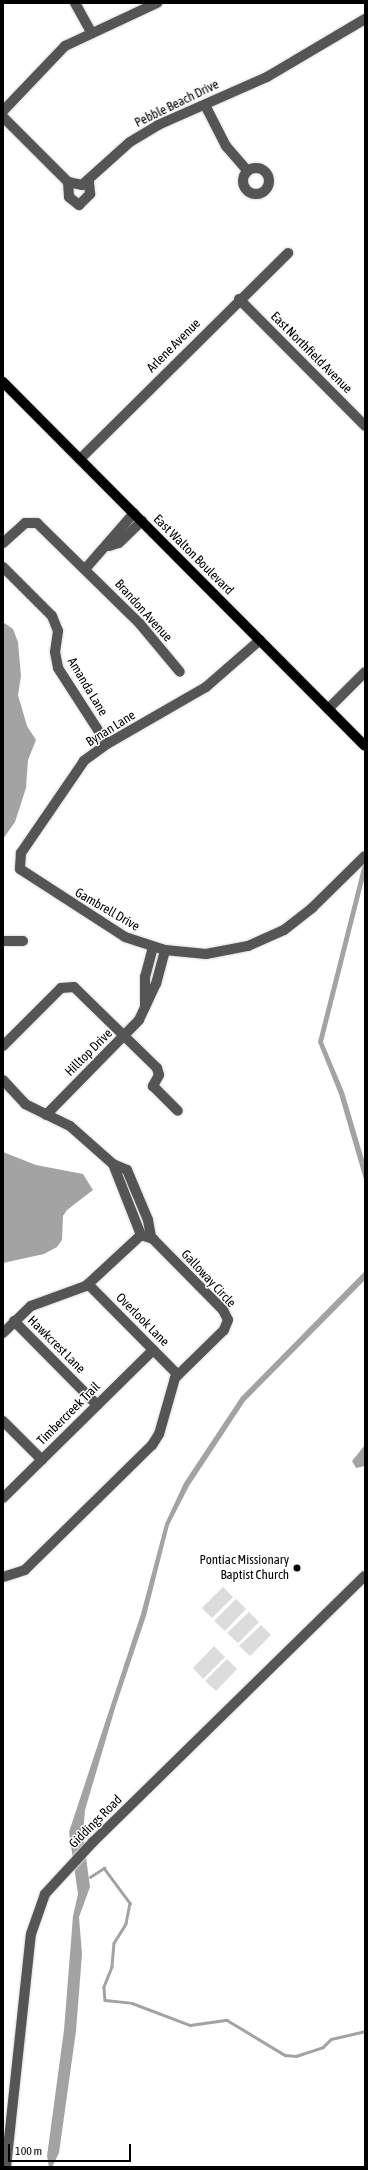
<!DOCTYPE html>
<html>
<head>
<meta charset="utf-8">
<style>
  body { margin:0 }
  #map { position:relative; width:368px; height:2170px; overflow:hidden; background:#fff; font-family:"Asap Condensed",sans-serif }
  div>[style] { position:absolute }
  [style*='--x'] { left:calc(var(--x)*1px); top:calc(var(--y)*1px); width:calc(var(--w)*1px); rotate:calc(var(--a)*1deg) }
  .green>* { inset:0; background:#dcdcdc }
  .water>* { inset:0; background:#a3a3a3 }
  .stream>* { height:2.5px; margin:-1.25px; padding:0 1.25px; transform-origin:1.25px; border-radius:1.25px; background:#a3a3a3 }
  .roads { filter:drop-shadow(0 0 1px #dbdbdb) drop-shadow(0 0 1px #dbdbdb) }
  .minor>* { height:10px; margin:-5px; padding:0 5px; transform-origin:5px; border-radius:5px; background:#555 }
  .minor>.ring { margin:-5px; padding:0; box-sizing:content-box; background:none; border:10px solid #555; border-radius:50% }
  .major>* { height:10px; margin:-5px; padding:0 5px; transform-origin:5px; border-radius:5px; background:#000 }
  .dots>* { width:11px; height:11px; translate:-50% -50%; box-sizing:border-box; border:2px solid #fff; border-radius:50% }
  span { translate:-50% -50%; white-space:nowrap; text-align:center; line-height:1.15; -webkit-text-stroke:3px #fff; paint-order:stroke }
  .street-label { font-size:13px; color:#000 }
  .poi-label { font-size:13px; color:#000 }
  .right { translate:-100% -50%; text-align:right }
  .frame { position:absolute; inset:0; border:4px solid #000; pointer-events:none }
  .scale { position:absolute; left:8px; top:2144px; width:123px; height:18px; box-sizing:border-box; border:2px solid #000; border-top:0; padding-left:5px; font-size:12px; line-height:14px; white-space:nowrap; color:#000; -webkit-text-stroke:3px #fff; paint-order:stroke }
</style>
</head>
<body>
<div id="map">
  <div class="green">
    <i style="clip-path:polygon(223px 1587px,233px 1597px,212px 1618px,202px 1608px)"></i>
    <i style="clip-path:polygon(236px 1599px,246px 1609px,225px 1631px,214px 1621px)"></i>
    <i style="clip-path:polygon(249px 1612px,259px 1622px,238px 1643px,227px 1633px)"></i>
    <i style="clip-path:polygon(261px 1625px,271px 1635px,250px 1656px,239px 1646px)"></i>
    <i style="clip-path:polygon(214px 1646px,225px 1657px,203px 1679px,193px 1668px)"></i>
    <i style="clip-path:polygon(227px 1659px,237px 1669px,216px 1691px,205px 1681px)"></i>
  </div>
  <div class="water">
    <i style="clip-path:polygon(3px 622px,13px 629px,18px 642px,21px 676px,18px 695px,27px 726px,36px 740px,28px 760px,26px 788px,15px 822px,3px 839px)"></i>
    <i style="clip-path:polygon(365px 856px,365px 876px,323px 1042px,344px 1092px,365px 1163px,365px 1183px,339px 1094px,318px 1042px)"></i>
    <i style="clip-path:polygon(3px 1152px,36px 1165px,83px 1174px,93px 1190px,67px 1210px,63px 1216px,62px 1240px,57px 1247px,44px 1254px,3px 1263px)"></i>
    <i style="clip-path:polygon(365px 1271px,364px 1281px,245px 1401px,189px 1486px,169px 1525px,146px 1616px,116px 1705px,85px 1810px,83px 1835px,90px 1887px,79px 1917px,82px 1954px,76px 2031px,59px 2153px,52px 2167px,49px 2167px,47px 2156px,64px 2030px,73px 1916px,78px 1894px,69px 1832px,141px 1614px,165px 1524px,184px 1483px,241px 1397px)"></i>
    <i style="clip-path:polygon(365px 1445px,365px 1466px,356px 1468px,352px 1461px)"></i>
  </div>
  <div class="stream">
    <i style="--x:90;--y:1877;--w:17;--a:-33"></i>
    <i style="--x:104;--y:1868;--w:44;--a:53.4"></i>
    <i style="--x:130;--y:1903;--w:21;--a:101"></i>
    <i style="--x:126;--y:1924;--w:22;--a:122"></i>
    <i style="--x:114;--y:1943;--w:24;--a:95"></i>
    <i style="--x:112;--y:1967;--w:22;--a:112"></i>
    <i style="--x:104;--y:1987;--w:13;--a:86"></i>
    <i style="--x:105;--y:2000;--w:27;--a:6"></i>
    <i style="--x:132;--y:2003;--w:62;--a:20.8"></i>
    <i style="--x:190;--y:2025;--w:37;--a:-8"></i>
    <i style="--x:227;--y:2020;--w:68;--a:31.1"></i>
    <i style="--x:285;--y:2055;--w:11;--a:5"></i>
    <i style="--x:296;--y:2056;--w:28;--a:-18"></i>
    <i style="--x:323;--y:2047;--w:11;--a:-45"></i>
    <i style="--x:331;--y:2039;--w:35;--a:-13"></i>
  </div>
  <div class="roads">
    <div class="minor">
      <i style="--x:75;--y:3;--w:33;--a:61"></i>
      <i style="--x:205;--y:105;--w:46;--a:62.9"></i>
      <i style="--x:226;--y:146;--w:33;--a:49"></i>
      <i style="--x:3;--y:111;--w:90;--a:-46.4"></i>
      <i style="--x:65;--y:46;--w:102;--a:-25.1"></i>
      <i style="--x:3;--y:117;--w:92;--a:45"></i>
      <i style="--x:68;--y:182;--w:14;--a:12"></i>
      <i style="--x:82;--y:185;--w:64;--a:-41.9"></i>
      <i style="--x:130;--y:142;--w:33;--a:-31"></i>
      <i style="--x:158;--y:125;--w:119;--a:-23.8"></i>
      <i style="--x:267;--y:77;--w:114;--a:-30.6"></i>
      <i class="ring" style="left:243px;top:168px;width:16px;height:16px"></i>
      <i style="--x:68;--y:182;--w:15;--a:86"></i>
      <i style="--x:69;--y:197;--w:13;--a:39"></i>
      <i style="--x:79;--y:205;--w:16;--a:-45"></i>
      <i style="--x:90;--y:194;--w:12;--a:-95"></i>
      <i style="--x:239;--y:299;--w:179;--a:45.2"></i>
      <i style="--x:80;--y:459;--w:293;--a:-44.7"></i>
      <i style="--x:3;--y:543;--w:30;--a:-42"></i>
      <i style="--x:25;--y:523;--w:12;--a:0"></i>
      <i style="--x:37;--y:523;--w:144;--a:44.4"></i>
      <i style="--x:140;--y:624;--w:62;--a:50.2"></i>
      <i style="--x:109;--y:546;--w:10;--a:-17"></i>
      <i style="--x:119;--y:543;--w:32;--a:-44"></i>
      <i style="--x:3;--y:567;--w:69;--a:45"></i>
      <i style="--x:52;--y:616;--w:16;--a:68"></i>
      <i style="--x:58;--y:631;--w:21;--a:98"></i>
      <i style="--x:55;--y:652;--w:16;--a:79"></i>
      <i style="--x:58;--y:668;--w:90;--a:57.2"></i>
      <i style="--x:86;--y:568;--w:73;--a:-48.9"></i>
      <i style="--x:260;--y:640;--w:72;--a:139"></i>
      <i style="--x:206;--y:687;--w:114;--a:150.1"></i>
      <i style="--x:107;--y:744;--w:29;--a:144"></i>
      <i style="--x:84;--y:761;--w:112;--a:124.4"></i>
      <i style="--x:21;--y:853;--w:16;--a:94"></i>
      <i style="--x:20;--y:869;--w:125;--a:32.9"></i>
      <i style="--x:125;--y:937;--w:42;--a:18"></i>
      <i style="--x:165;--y:950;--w:41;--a:5.6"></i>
      <i style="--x:206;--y:954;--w:43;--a:-10.8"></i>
      <i style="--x:248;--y:946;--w:39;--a:-24"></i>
      <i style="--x:284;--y:930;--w:36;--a:-38"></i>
      <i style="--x:312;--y:908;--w:74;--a:-44.5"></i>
      <i style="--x:328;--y:709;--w:52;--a:-45"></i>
      <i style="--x:3;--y:941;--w:20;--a:0"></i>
      <i style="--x:145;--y:1006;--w:29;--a:-90"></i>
      <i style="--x:145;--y:977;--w:30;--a:-75"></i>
      <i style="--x:3;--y:1046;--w:82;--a:-45"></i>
      <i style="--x:61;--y:988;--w:13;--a:-4"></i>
      <i style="--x:74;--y:987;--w:116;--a:44.3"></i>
      <i style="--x:157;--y:1068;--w:7;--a:74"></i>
      <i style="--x:159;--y:1075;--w:13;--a:119"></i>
      <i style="--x:153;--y:1086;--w:35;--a:45"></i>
      <i style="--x:3;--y:1080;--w:33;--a:47"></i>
      <i style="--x:25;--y:1104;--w:50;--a:26.1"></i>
      <i style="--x:70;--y:1126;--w:57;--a:41.5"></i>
      <i style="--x:113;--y:1164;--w:15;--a:23"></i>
      <i style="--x:127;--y:1170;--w:54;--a:67.2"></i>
      <i style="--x:148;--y:1220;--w:17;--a:80"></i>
      <i style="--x:46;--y:1115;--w:133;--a:-45.6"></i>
      <i style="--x:139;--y:1020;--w:40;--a:-65"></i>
      <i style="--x:156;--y:984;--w:35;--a:-75"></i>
      <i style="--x:113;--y:1164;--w:76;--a:68.5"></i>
      <i style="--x:88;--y:1284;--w:128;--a:45.3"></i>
      <i style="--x:14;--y:1321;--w:118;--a:45.3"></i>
      <i style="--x:3;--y:1333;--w:39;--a:-44"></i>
      <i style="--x:31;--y:1306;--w:59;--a:-20"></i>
      <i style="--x:86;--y:1286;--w:75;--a:-42.8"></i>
      <i style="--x:141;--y:1235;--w:13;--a:18"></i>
      <i style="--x:153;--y:1239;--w:100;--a:45.4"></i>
      <i style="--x:223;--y:1310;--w:11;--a:63"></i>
      <i style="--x:228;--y:1320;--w:11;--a:112"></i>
      <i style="--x:224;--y:1330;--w:69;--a:135.6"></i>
      <i style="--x:175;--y:1378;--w:58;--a:105.9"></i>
      <i style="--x:159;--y:1434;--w:13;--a:122"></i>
      <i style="--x:152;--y:1445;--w:178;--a:135.5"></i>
      <i style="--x:25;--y:1570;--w:23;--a:162"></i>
      <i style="--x:3;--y:1421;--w:55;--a:45"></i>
      <i style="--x:3;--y:1498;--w:211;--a:-44.6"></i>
      <i style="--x:6;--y:2167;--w:234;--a:-83.9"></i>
      <i style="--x:31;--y:1934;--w:42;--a:-70.7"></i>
      <i style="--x:45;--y:1894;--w:71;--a:-47.3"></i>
      <i style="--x:93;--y:1842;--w:380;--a:-44.4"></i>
    </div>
    <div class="major">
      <i style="--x:3;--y:382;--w:513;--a:45.16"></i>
    </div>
  </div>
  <div class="dots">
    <i style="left:297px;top:1568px;background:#000"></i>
  </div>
  <div class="street-label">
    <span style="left:177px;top:104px;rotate:-26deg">Pebble Beach Drive</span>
    <span style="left:174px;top:346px;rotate:-45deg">Arlene Avenue</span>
    <span style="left:311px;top:353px;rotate:45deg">East Northfield Avenue</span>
    <span style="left:193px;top:555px;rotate:45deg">East Walton Boulevard</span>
    <span style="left:143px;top:611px;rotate:48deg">Brandon Avenue</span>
    <span style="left:87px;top:687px;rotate:59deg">Amanda Lane</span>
    <span style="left:111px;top:729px;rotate:-32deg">Bynan Lane</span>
    <span style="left:107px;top:910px;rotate:30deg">Gambrell Drive</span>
    <span style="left:89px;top:1053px;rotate:-45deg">Hilltop Drive</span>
    <span style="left:208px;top:1279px;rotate:47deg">Galloway Circle</span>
    <span style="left:142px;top:1320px;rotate:45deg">Overlook Lane</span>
    <span style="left:56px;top:1345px;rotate:45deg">Hawkcrest Lane</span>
    <span style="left:69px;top:1414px;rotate:-45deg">Timbercreek Trail</span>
    <span style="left:96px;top:1822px;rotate:-45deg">Giddings Road</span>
  </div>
  <div class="poi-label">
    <span class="right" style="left:289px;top:1568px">Pontiac Missionary<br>Baptist Church</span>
  </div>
  <div class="frame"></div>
  <div class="scale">100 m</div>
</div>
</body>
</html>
